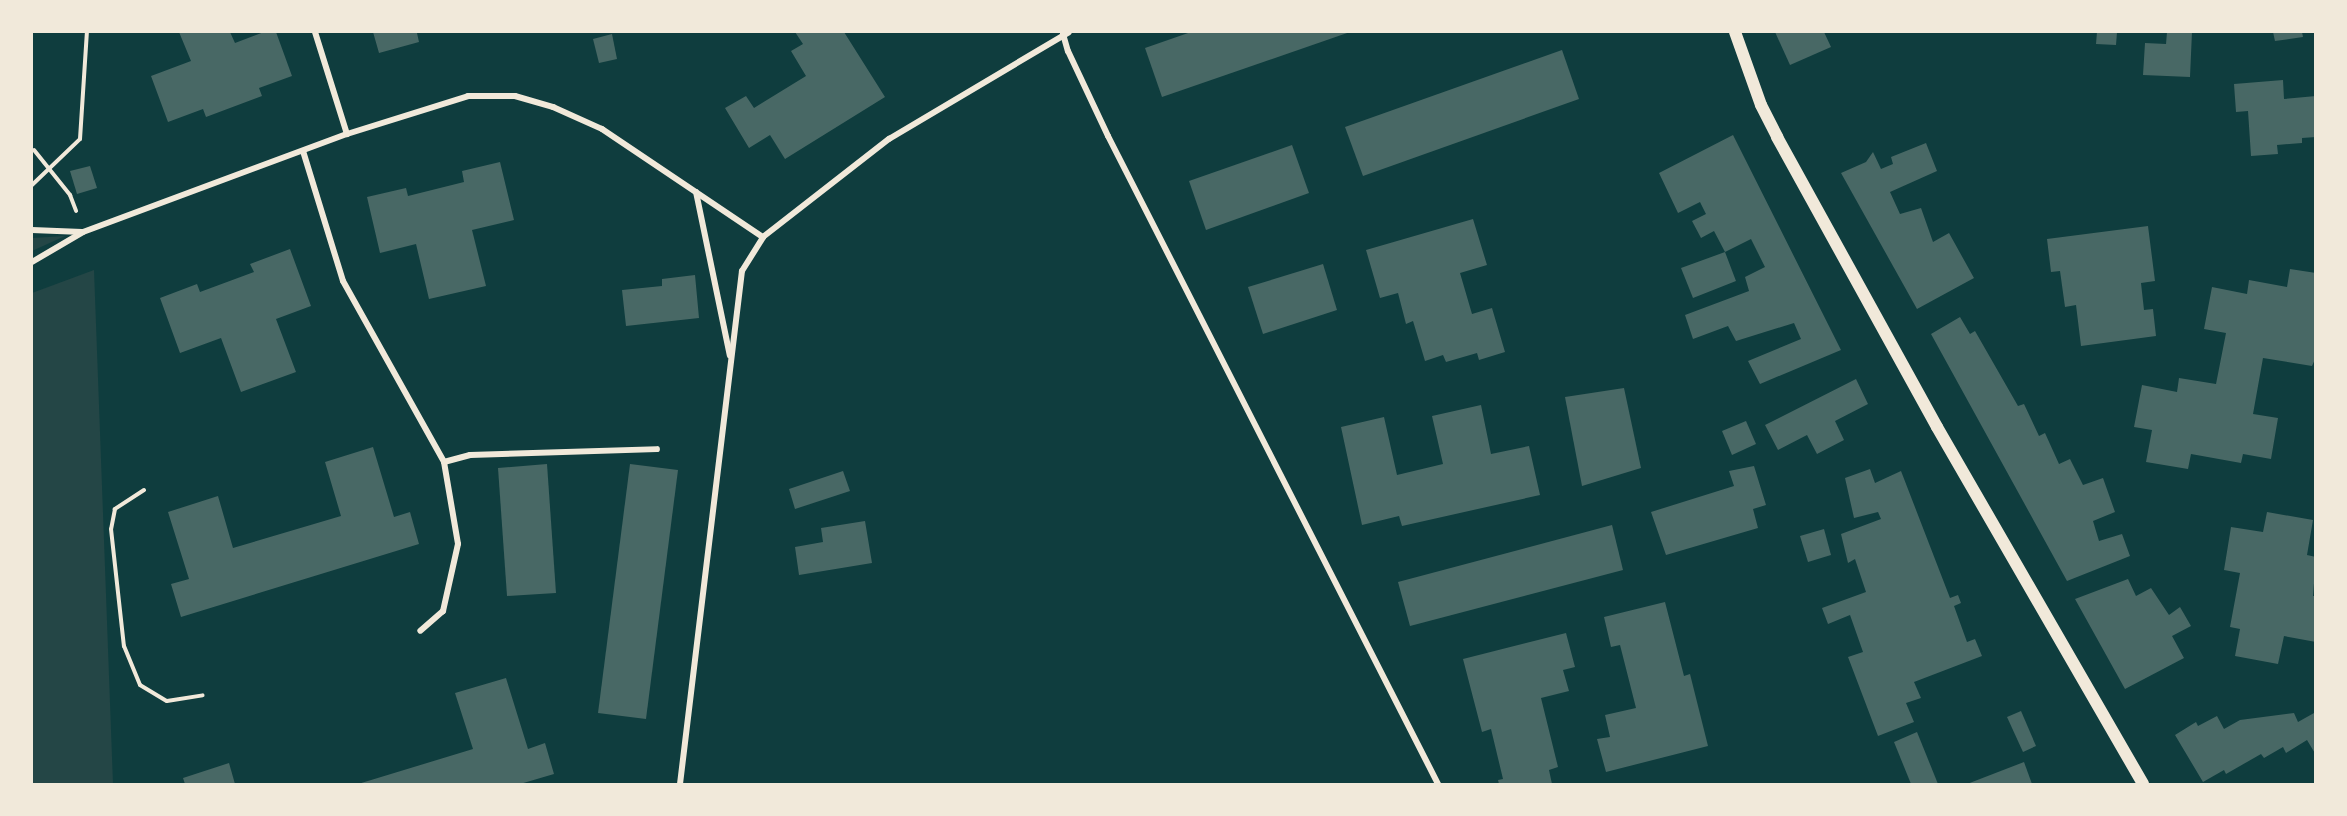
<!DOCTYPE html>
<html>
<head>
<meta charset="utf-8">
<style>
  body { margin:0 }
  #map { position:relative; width:2347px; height:816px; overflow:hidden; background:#0f3d3e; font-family:Rubik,sans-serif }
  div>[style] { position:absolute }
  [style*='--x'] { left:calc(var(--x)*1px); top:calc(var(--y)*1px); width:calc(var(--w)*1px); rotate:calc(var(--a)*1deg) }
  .green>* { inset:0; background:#244646 }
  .building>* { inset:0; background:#486865 }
  .path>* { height:4px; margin:-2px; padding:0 2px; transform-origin:2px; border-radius:2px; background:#f1e9da }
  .minor>* { height:6px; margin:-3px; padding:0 3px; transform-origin:3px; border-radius:3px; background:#f1e9da }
  .secondary>* { height:12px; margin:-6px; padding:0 6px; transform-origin:6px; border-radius:6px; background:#f1e9da }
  span { translate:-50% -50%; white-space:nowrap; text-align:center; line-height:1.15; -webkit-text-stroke:5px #f1e9da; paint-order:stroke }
  .frame { position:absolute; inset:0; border:33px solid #f1e9da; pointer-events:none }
</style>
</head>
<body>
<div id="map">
  <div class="green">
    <i style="clip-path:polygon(65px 236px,32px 251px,32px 238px)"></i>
    <i style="clip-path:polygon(94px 270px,113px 784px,32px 784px,32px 293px)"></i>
  </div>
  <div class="building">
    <i style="clip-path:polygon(179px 32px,230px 32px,235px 43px,264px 32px,276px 32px,292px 76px,259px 88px,262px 96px,206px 117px,203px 109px,168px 122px,151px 76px,191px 61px)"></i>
    <i style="clip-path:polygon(373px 32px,421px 32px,417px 33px,419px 42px,379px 53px)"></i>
    <i style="clip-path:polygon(795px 32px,844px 32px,885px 97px,785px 159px,770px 135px,749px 148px,725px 108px,746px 96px,754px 108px,806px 76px,791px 51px,803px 44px)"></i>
    <i style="clip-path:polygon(1191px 32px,1350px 32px,1162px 97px,1145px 48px)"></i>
    <i style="clip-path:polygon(1775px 32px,1824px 32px,1831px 47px,1790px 65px)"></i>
    <i style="clip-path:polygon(2097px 32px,2117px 32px,2116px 45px,2096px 44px)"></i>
    <i style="clip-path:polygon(2167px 32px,2192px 32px,2190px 77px,2143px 75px,2145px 43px,2166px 44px)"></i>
    <i style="clip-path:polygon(2273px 32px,2302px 32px,2303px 37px,2275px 41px)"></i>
    <i style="clip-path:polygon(612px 34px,617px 59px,599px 63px,593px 39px)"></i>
    <i style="clip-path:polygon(1562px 50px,1579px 99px,1363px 176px,1345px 127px)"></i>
    <i style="clip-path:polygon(2283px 80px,2284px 99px,2316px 96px,2316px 137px,2302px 138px,2302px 143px,2277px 145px,2278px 154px,2251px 156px,2248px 111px,2236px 112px,2234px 84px)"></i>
    <i style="clip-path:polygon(1733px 135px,1841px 350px,1760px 384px,1748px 361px,1801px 339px,1794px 323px,1736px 341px,1728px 326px,1693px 339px,1685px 315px,1749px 291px,1745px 277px,1765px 267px,1751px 239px,1725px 252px,1736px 281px,1693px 298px,1681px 268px,1725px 252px,1714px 231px,1701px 238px,1692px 221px,1706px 214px,1700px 202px,1678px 213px,1659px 173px)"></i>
    <i style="clip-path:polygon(1926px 143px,1937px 171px,1890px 192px,1900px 214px,1921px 208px,1933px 242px,1949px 233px,1974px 278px,1917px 309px,1841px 173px,1866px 162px,1873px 152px,1881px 169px,1893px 164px,1891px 157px)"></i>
    <i style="clip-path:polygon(1292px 145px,1309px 193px,1206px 230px,1189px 181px)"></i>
    <i style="clip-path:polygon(500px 162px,514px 220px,472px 230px,486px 286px,429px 299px,416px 244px,380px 253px,367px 197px,406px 188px,408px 196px,464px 182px,462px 171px)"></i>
    <i style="clip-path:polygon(90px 166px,97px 188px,77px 194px,70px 171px)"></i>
    <i style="clip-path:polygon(1473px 219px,1487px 265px,1460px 273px,1472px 314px,1492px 308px,1505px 352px,1479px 360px,1477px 353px,1446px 362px,1443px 355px,1425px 361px,1413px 321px,1406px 324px,1398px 293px,1380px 298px,1366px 250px)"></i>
    <i style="clip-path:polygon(2148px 226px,2155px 281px,2141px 283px,2144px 310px,2153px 309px,2156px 336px,2081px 346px,2076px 305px,2065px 307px,2060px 271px,2051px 272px,2047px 239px)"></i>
    <i style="clip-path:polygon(290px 249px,311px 306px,276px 319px,296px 372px,241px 392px,221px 338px,180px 353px,160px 298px,197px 284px,200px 292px,254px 272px,250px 264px)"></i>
    <i style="clip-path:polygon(1323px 264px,1337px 310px,1263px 334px,1248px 287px)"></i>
    <i style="clip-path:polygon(2290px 269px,2316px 273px,2316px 357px,2312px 366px,2263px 358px,2253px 414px,2278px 418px,2271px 459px,2243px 454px,2241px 463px,2191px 454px,2188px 469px,2146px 462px,2152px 430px,2134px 427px,2142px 385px,2177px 392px,2179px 378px,2216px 384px,2226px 333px,2204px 329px,2212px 287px,2247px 294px,2249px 280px,2287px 287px)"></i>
    <i style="clip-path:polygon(695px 275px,699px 318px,626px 326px,622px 290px,662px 286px,662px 279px)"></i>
    <i style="clip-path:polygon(1960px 317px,1970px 334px,1975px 331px,2018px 406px,2024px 404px,2039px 436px,2045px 433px,2059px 464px,2070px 459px,2083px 485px,2103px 478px,2115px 512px,2093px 521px,2099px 541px,2122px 534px,2130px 556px,2067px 581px,1931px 334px)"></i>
    <i style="clip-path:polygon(1856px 379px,1868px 404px,1835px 421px,1844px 440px,1817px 454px,1807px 435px,1778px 450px,1765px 425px)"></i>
    <i style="clip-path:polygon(1624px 388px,1641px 468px,1582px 486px,1565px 397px)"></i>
    <i style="clip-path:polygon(1481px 405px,1491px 454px,1529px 446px,1540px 495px,1402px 526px,1399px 516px,1362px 525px,1341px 427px,1384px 417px,1397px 475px,1443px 464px,1432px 416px)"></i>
    <i style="clip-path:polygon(1746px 421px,1756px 444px,1732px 455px,1722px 431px)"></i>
    <i style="clip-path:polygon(373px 447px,394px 517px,410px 512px,419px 544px,181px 617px,171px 584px,189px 579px,168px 512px,218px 496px,233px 548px,341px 516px,325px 462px)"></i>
    <i style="clip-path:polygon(547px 464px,556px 593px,507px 596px,498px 468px)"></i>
    <i style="clip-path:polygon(630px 464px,678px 470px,646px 719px,598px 713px)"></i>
    <i style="clip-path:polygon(1754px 466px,1766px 505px,1753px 509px,1758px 528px,1666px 555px,1651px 512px,1734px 486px,1729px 471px)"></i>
    <i style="clip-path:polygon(1870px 469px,1875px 483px,1901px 471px,1950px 598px,1958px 595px,1961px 603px,1954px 606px,1967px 642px,1975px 639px,1982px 656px,1914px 682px,1921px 698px,1906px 703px,1914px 722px,1878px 736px,1848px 657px,1863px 652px,1850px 615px,1828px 624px,1822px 608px,1866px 592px,1855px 559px,1848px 563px,1841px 534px,1881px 519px,1878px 512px,1854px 518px,1845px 478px)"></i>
    <i style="clip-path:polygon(843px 471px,850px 491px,795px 509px,789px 489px)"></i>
    <i style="clip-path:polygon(2267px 512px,2313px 520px,2307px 555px,2316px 557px,2313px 596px,2316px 596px,2316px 642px,2284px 636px,2278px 664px,2235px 656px,2240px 629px,2230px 627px,2240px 573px,2224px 570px,2231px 527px,2263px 532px)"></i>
    <i style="clip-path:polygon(865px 521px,872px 563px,799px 575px,795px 547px,823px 542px,821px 528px)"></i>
    <i style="clip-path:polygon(1612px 525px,1623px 570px,1410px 626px,1398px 582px)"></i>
    <i style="clip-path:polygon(1824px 529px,1831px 555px,1808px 562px,1800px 536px)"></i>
    <i style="clip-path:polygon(2128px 579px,2136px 596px,2151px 588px,2169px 615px,2180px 607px,2191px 626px,2172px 636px,2184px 658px,2125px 689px,2075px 599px)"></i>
    <i style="clip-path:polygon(1665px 602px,1684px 676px,1690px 674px,1708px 746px,1606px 772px,1597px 739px,1610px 737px,1605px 715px,1636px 708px,1620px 645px,1611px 647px,1604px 617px)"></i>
    <i style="clip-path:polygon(1566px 633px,1575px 667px,1563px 670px,1569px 691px,1541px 698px,1558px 767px,1549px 770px,1552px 784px,1499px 784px,1498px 780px,1503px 779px,1491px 729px,1482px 732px,1463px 659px)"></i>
    <i style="clip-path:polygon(506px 678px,528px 749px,545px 743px,554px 774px,520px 784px,358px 784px,473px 749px,455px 693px)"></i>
    <i style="clip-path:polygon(2021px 711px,2036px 746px,2023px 752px,2007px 717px)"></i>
    <i style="clip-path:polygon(2294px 713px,2298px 722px,2314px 713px,2316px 716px,2316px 755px,2307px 740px,2286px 753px,2283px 747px,2264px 758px,2261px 754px,2226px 774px,2224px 770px,2203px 782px,2175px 735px,2196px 722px,2198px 726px,2217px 716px,2224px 729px,2240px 720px)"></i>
    <i style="clip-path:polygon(1917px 732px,1938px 784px,1911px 784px,1894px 742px)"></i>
    <i style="clip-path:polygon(2024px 762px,2032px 784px,1967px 784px)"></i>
    <i style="clip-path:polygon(229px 763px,235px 784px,185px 784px,183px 778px)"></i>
  </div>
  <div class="path">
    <i style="--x:34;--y:150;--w:58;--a:51.3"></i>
    <i style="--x:70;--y:195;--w:17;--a:69"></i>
    <i style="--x:32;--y:185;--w:66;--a:-43.8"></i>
    <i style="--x:80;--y:139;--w:107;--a:-86.3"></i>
    <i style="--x:144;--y:490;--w:35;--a:147"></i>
    <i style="--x:115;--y:509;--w:20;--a:101"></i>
    <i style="--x:111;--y:529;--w:118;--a:83.7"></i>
    <i style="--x:124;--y:646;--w:42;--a:67.7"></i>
    <i style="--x:140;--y:685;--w:31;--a:31"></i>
    <i style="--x:167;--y:701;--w:36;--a:-9"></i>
  </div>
  <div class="minor">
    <i style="--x:315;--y:32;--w:107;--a:72.6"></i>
    <i style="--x:1063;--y:34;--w:18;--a:74"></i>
    <i style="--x:1068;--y:51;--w:94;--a:64.8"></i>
    <i style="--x:1108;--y:136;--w:727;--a:63.01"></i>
    <i style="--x:303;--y:151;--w:136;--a:72.9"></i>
    <i style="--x:343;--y:281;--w:207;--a:60.8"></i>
    <i style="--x:444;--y:462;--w:83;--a:80.3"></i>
    <i style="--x:458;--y:544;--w:69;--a:102.6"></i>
    <i style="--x:443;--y:611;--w:30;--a:139"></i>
    <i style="--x:696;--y:192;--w:167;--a:78.3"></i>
    <i style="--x:32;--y:230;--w:50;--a:2.3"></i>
    <i style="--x:32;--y:262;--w:59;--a:-30.5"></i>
    <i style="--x:83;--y:232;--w:282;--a:-20.4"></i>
    <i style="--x:347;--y:134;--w:127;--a:-17.4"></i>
    <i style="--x:468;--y:96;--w:47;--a:0"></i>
    <i style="--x:515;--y:96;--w:40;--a:16"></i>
    <i style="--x:553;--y:107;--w:54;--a:24.2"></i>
    <i style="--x:602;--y:129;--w:194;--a:33.9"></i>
    <i style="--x:444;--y:462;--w:27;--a:-15"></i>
    <i style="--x:470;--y:455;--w:187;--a:-1.8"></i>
    <i style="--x:680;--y:784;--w:517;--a:-83.11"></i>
    <i style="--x:742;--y:271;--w:40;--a:-58"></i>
    <i style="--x:763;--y:237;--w:160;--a:-37.9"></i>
    <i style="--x:889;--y:139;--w:209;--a:-30.7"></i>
  </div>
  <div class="secondary">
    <i style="--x:1735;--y:32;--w:77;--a:70.4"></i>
    <i style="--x:1761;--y:105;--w:36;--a:63"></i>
    <i style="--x:1777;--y:137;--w:331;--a:61.1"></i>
    <i style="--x:1937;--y:427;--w:412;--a:60"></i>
  </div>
  <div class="frame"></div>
</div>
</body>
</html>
